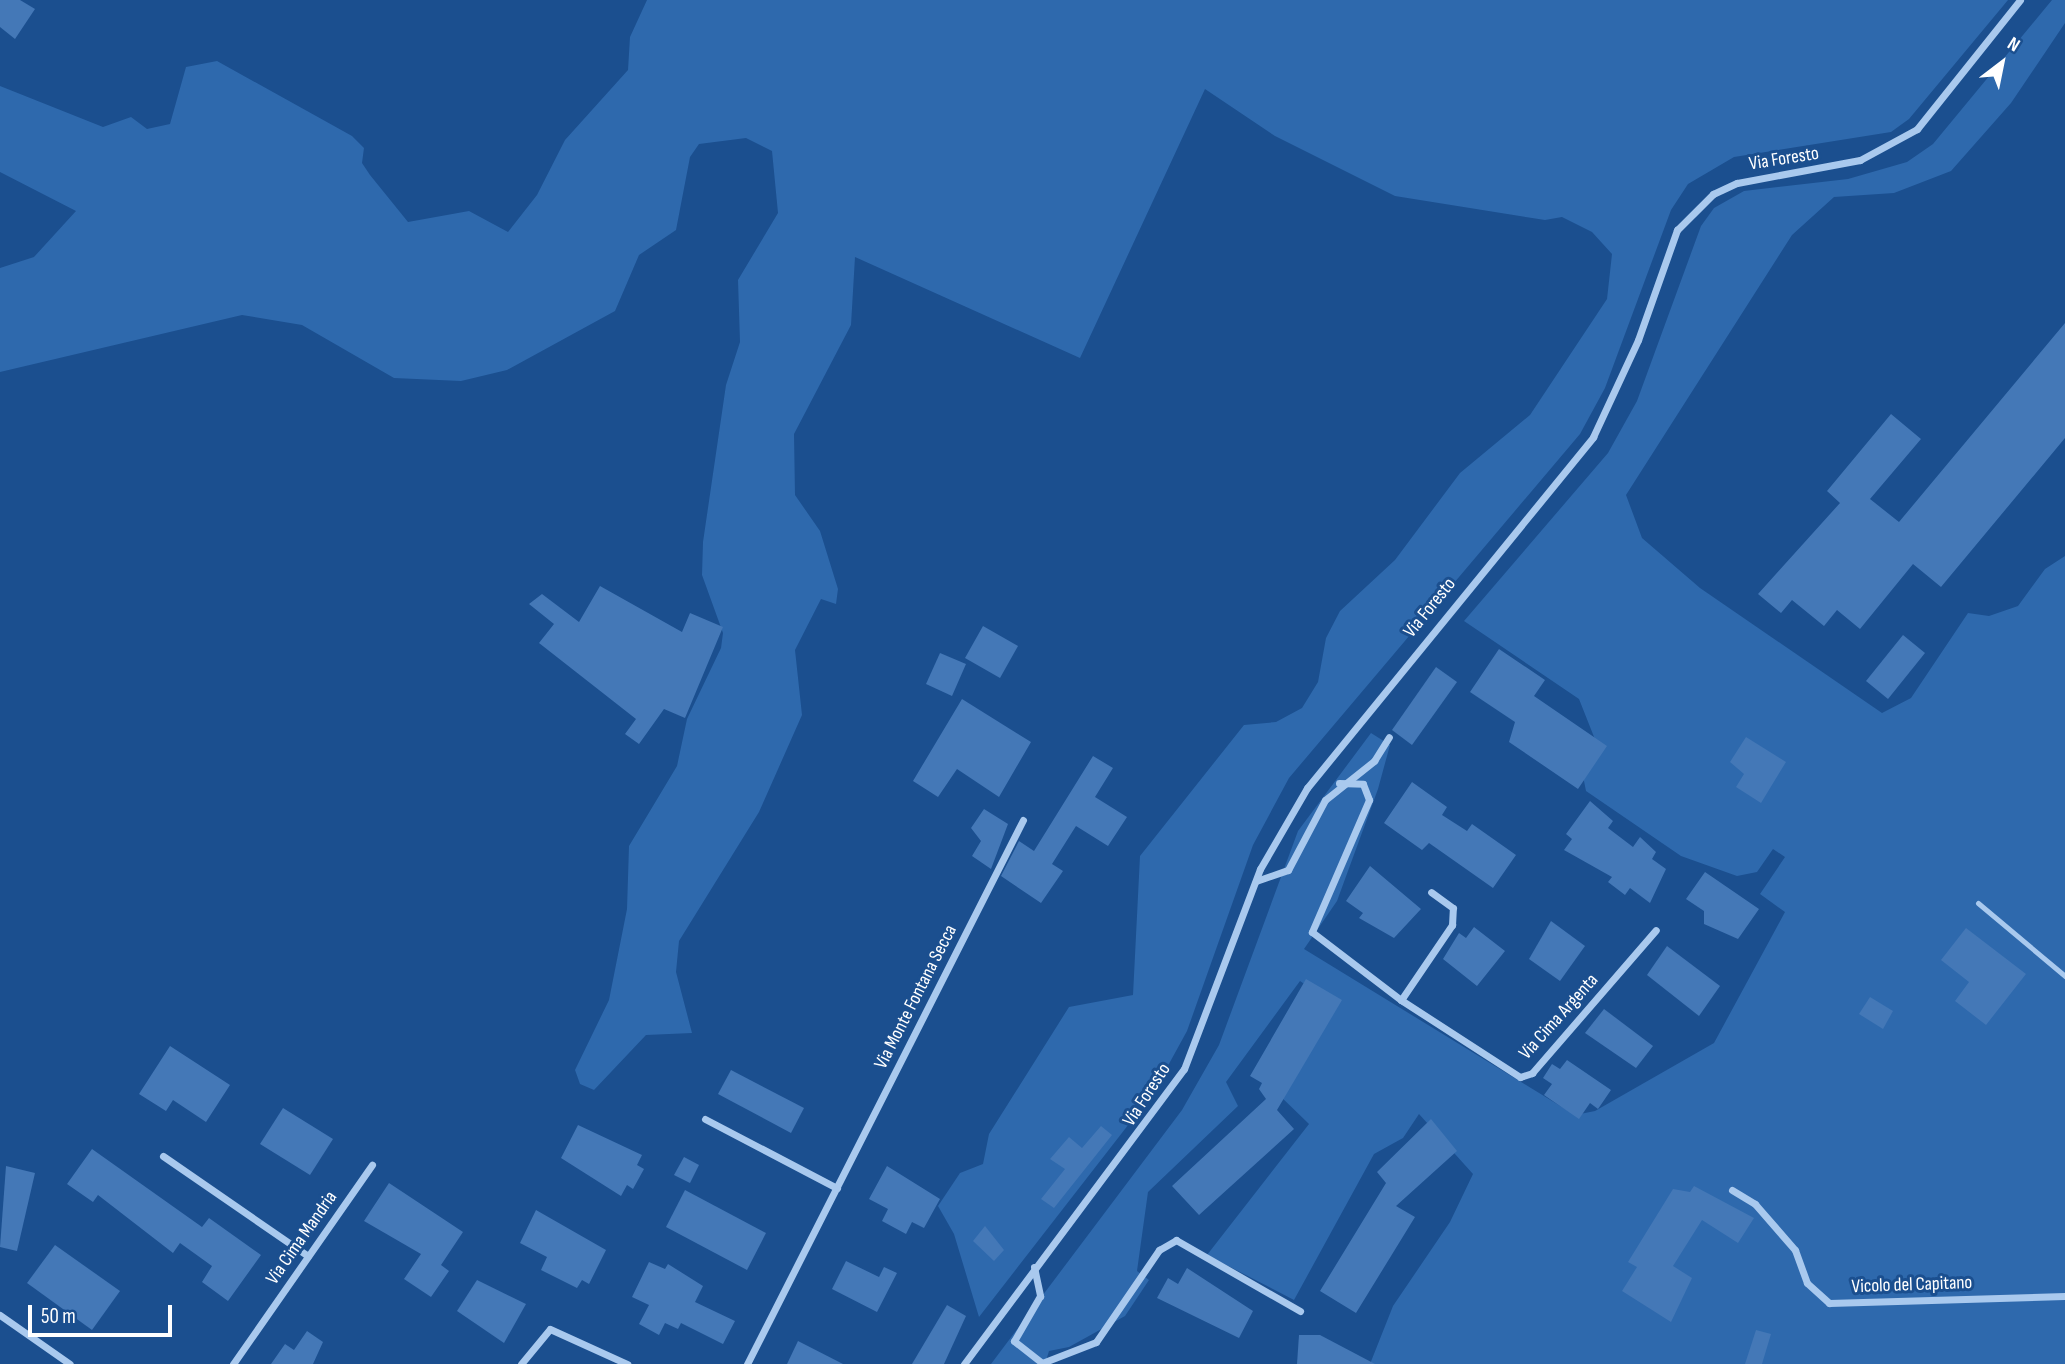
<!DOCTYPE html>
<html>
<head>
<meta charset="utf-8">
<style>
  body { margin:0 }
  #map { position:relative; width:2065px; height:1364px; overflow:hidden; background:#1b4f8f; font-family:"Sofia Sans Condensed",sans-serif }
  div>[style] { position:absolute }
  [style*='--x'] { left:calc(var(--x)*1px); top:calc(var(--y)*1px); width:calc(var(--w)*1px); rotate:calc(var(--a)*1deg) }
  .green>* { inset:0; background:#2e69ad }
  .building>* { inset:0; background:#4478b7 }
  .lane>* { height:5px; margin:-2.5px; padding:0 2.5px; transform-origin:2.5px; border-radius:2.5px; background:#a9c9ee }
  .street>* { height:7px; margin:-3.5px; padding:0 3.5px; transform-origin:3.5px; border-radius:3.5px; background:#a9c9ee }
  span { translate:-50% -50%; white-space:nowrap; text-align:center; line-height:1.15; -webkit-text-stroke:6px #1b4f8f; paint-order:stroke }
  .street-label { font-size:19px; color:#fff }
  .north { position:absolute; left:1967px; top:28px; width:70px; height:70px; -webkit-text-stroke:5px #1b4f8f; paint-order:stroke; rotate:32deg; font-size:19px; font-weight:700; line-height:28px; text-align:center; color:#fff }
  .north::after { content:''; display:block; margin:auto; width:24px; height:32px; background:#fff; clip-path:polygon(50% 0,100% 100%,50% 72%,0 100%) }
  .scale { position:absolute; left:28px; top:1305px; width:144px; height:32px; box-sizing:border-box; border:4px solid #fff; border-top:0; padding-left:9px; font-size:21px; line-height:24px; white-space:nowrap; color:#fff; -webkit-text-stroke:5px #1b4f8f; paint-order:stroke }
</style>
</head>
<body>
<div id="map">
  <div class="green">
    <i style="clip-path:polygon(647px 0,2008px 0,1909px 119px,1891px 132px,1734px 157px,1688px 184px,1671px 210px,1605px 388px,1580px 434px,1289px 778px,1253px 845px,1187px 1031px,1153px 1093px,979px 1317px,954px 1234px,938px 1206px,960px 1173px,983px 1164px,989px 1134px,1069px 1007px,1133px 995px,1140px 856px,1244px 725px,1276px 722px,1302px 708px,1318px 682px,1326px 638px,1340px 611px,1395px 560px,1460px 473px,1530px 415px,1607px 299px,1612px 254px,1592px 232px,1562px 217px,1545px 220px,1395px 196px,1275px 136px,1205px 89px,1080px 358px,855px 257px,851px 325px,794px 434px,795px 495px,820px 531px,838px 589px,836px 604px,821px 599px,795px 650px,802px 715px,759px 812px,679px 941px,676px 972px,692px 1033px,646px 1035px,594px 1090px,580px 1084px,575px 1070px,609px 1000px,627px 909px,629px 846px,677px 766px,687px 719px,721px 648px,723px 633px,702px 575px,703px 542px,726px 385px,740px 342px,738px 280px,778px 213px,772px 151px,746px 138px,699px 144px,690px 157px,676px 230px,639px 255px,615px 311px,507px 370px,461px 381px,394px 378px,302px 325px,242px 315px,0 372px,0 268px,34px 257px,76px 211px,0 172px,0 86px,103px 127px,131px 117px,147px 129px,170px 124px,186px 67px,217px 61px,352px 136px,364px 148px,362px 163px,370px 175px,408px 222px,469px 211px,508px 232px,537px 195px,565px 140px,628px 70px,630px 37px)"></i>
    <i style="clip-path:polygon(2052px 0,2065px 0,2065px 23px,2011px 103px,1951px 171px,1894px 193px,1834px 197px,1792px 235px,1626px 495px,1642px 538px,1700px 588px,1882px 713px,1911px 698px,1968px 613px,1989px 616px,2018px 606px,2045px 569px,2065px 556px,2065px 1364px,1370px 1364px,1393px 1306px,1450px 1222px,1473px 1174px,1419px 1114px,1403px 1138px,1374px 1154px,1294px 1300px,1207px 1255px,1309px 1124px,1276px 1092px,1335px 1005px,1300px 981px,1226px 1082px,1238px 1106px,1148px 1192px,1137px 1271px,1149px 1280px,1125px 1316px,1069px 1347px,1049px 1351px,1045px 1364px,991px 1364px,1182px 1110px,1219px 1045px,1298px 831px,1371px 733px,1390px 745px,1378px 789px,1337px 901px,1304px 949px,1575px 1115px,1595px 1111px,1714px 1043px,1785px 912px,1760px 894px,1785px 857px,1773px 849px,1757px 872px,1737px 876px,1681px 856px,1586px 791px,1582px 771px,1598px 747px,1579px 699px,1464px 621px,1608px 453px,1637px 401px,1701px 226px,1714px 208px,1744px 191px,1848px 179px,1907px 162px,1933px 144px)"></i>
  </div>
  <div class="building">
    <i style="clip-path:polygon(0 0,20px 0,35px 9px,15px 39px,0 27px)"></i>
    <i style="clip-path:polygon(2065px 323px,2065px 438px,1941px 587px,1913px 564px,1860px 629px,1837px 610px,1824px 626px,1792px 600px,1781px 613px,1758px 594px,1840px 503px,1827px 491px,1891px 414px,1921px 439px,1870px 499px,1899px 522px)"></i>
    <i style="clip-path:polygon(600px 586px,682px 632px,690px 613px,723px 627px,685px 718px,664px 709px,639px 744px,625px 734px,636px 719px,539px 643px,554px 624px,529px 604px,542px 594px,579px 622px)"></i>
    <i style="clip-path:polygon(983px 626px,1018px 646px,1000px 678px,965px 658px)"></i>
    <i style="clip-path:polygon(1903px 635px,1925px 653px,1888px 699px,1866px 681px)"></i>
    <i style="clip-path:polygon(1499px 649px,1545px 680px,1534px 696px,1607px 746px,1578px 789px,1509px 742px,1515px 722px,1470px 692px)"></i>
    <i style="clip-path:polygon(940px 653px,966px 664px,952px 696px,926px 684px)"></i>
    <i style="clip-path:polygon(1436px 667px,1457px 682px,1412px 745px,1392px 730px)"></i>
    <i style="clip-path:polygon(962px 699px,1031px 742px,999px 797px,957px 769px,938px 797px,913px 781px)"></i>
    <i style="clip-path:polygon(1746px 737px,1786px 762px,1761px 803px,1736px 787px,1744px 774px,1730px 762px)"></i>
    <i style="clip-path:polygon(1093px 756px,1113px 768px,1095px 797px,1127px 817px,1108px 846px,1076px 826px,1052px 864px,1063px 871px,1041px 903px,1001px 876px,1019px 841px,1034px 851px)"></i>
    <i style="clip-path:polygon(1412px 782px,1447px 807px,1442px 815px,1467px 831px,1472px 824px,1516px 855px,1493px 888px,1429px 843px,1422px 850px,1384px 823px)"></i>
    <i style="clip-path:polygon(1590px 801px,1613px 821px,1608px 828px,1633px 847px,1640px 837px,1656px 852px,1652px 859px,1666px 869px,1650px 903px,1630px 888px,1625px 895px,1608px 882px,1612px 877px,1564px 850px,1572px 839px,1566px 834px)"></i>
    <i style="clip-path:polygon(984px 809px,1008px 824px,991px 869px,972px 856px,981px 841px,971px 828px)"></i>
    <i style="clip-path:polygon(1370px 866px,1421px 909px,1394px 938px,1359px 918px,1363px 913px,1346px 901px)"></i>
    <i style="clip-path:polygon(1705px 872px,1759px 909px,1738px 939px,1704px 924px,1704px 911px,1686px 899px)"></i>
    <i style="clip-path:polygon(1551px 921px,1585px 946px,1560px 981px,1529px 959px)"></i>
    <i style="clip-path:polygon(1474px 927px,1505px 951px,1477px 986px,1443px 959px,1459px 933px,1466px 938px)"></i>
    <i style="clip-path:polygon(1966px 928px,2026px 974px,1986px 1025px,1955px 1001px,1969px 982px,1941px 960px)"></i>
    <i style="clip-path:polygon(1667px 946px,1720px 986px,1699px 1016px,1647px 975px)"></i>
    <i style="clip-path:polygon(1306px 979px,1342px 1000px,1277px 1110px,1294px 1129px,1199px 1215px,1172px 1186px,1266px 1099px,1259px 1089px,1262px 1083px,1250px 1076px)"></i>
    <i style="clip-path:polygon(1870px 997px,1893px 1011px,1883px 1029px,1859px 1014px)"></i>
    <i style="clip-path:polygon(1604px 1009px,1653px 1046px,1636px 1068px,1585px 1033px)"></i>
    <i style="clip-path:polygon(170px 1046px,230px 1085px,206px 1122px,173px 1100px,166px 1111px,139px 1094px)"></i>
    <i style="clip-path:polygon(1567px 1060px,1611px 1090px,1598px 1109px,1590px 1103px,1579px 1119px,1544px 1095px,1552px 1084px,1543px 1078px,1552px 1064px,1560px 1069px)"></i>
    <i style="clip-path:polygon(731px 1070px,804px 1108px,791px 1133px,718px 1094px)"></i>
    <i style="clip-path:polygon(283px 1108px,333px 1139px,310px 1175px,260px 1144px)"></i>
    <i style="clip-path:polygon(1431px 1119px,1457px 1151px,1396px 1206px,1415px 1217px,1356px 1313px,1320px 1291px,1386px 1183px,1377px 1172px)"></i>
    <i style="clip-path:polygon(578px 1125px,642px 1155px,637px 1165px,644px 1169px,633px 1189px,627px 1185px,621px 1196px,561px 1158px)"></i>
    <i style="clip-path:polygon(1101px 1126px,1112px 1135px,1054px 1208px,1041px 1199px,1065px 1169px,1050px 1159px,1069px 1137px,1082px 1148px)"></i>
    <i style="clip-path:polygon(92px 1149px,202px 1227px,209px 1218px,261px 1255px,228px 1301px,202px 1282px,212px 1266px,180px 1243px,173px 1253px,98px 1195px,93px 1202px,67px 1184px)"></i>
    <i style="clip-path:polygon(684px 1157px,699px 1165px,690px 1183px,674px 1175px)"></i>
    <i style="clip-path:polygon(6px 1166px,35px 1173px,17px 1251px,0 1247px)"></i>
    <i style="clip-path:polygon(887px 1166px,940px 1199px,924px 1228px,912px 1222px,906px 1234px,882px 1221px,888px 1209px,869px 1199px)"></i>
    <i style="clip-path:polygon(389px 1183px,463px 1232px,441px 1265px,449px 1271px,431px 1297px,404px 1279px,421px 1254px,364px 1221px)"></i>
    <i style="clip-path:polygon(1694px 1186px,1754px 1218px,1738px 1243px,1702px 1220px,1673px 1266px,1692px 1278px,1671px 1322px,1622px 1291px,1637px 1267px,1628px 1262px,1673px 1189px,1690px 1192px)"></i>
    <i style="clip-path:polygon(685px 1190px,766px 1233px,747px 1270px,666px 1227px)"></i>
    <i style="clip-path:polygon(536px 1210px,606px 1250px,589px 1284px,582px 1280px,577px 1288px,541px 1270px,547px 1257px,520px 1243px)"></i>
    <i style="clip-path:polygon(985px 1226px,1004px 1250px,994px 1261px,973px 1241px)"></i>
    <i style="clip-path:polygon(55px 1245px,120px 1291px,92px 1330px,27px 1283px)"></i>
    <i style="clip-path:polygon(846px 1261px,879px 1277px,884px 1267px,897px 1273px,877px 1312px,832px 1289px)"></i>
    <i style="clip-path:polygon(649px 1262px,665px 1269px,668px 1264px,703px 1286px,695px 1302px,735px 1321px,723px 1344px,681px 1323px,678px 1329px,665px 1323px,659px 1335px,639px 1324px,649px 1305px,632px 1297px)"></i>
    <i style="clip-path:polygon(1187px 1268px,1253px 1311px,1239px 1338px,1157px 1298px,1168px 1278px,1178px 1284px)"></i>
    <i style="clip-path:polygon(477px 1280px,526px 1304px,504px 1343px,457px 1311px)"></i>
    <i style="clip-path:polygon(947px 1305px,966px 1316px,944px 1364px,912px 1364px)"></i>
    <i style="clip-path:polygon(1756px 1330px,1771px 1334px,1762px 1364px,1745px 1364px)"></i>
    <i style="clip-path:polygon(307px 1331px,323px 1342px,313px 1364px,271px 1364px,285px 1344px,294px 1350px)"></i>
    <i style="clip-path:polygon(1299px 1335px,1320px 1335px,1375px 1364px,1297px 1364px)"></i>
    <i style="clip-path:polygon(798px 1341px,843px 1364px,787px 1364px)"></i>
  </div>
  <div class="lane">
    <i style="--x:1978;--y:903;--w:114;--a:40"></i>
  </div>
  <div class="street">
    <i style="--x:1339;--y:783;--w:24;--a:2"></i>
    <i style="--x:1363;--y:784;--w:17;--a:69"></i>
    <i style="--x:1369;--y:800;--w:144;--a:113.4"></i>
    <i style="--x:1312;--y:932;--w:112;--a:37.4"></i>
    <i style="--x:1401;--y:1000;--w:142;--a:32.9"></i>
    <i style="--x:1520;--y:1077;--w:13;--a:-18"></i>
    <i style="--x:1532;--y:1073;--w:189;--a:-49.1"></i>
    <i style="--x:1256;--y:881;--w:34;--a:-19"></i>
    <i style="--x:1288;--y:870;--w:79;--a:-62.1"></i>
    <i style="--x:1325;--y:800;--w:63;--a:-38.5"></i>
    <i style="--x:1374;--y:761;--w:28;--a:-58"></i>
    <i style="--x:1401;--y:1000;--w:91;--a:-55.8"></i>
    <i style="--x:1452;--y:925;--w:17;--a:-87"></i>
    <i style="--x:1453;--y:908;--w:27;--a:-144"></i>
    <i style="--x:705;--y:1119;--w:149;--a:27.6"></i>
    <i style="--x:163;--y:1156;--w:176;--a:34.6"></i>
    <i style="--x:1732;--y:1190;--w:27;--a:31"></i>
    <i style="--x:1755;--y:1204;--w:61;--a:49"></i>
    <i style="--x:1795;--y:1250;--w:35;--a:70"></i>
    <i style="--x:1807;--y:1283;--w:30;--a:42"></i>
    <i style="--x:1829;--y:1303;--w:236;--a:-1.7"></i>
    <i style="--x:1034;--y:1267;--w:30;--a:78"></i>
    <i style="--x:1040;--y:1296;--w:52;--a:120"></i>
    <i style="--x:1014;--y:1341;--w:36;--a:38"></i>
    <i style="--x:1042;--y:1363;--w:58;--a:-21.3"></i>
    <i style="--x:1096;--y:1342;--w:112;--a:-55.6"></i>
    <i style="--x:1159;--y:1250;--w:20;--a:-30"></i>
    <i style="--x:1176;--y:1240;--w:143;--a:29.8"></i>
    <i style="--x:0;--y:1315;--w:85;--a:35"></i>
    <i style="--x:233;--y:1364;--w:243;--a:-55.1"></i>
    <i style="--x:521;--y:1364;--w:45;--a:-50.4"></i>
    <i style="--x:550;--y:1329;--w:85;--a:24.4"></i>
    <i style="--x:747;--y:1364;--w:610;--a:-63.1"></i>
    <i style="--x:964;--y:1364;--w:368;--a:-53.3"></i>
    <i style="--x:1184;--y:1069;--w:214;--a:-69.2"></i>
    <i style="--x:1260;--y:869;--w:94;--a:-59.9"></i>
    <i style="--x:1307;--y:788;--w:453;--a:-50.8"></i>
    <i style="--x:1593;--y:437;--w:107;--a:-65.1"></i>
    <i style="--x:1638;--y:340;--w:117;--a:-70.5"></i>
    <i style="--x:1677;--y:230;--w:51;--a:-45"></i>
    <i style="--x:1713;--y:194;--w:26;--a:-25"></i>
    <i style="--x:1737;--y:183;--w:125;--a:-10.6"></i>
    <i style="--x:1860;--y:160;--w:65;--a:-28.5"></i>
    <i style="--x:1917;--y:129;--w:165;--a:-51.4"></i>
  </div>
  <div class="street-label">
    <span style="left:1784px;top:159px;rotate:-9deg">Via Foresto</span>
    <span style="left:1430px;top:608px;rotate:-51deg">Via Foresto</span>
    <span style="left:916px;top:997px;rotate:-63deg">Via Monte Fontana Secca</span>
    <span style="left:1559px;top:1017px;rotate:-48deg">Via Cima Argenta</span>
    <span style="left:1147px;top:1095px;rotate:-57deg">Via Foresto</span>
    <span style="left:302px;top:1238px;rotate:-55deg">Via Cima Mandria</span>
    <span style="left:1912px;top:1285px;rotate:-2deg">Vicolo del Capitano</span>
  </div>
  <div class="north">N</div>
  <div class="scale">50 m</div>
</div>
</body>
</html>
